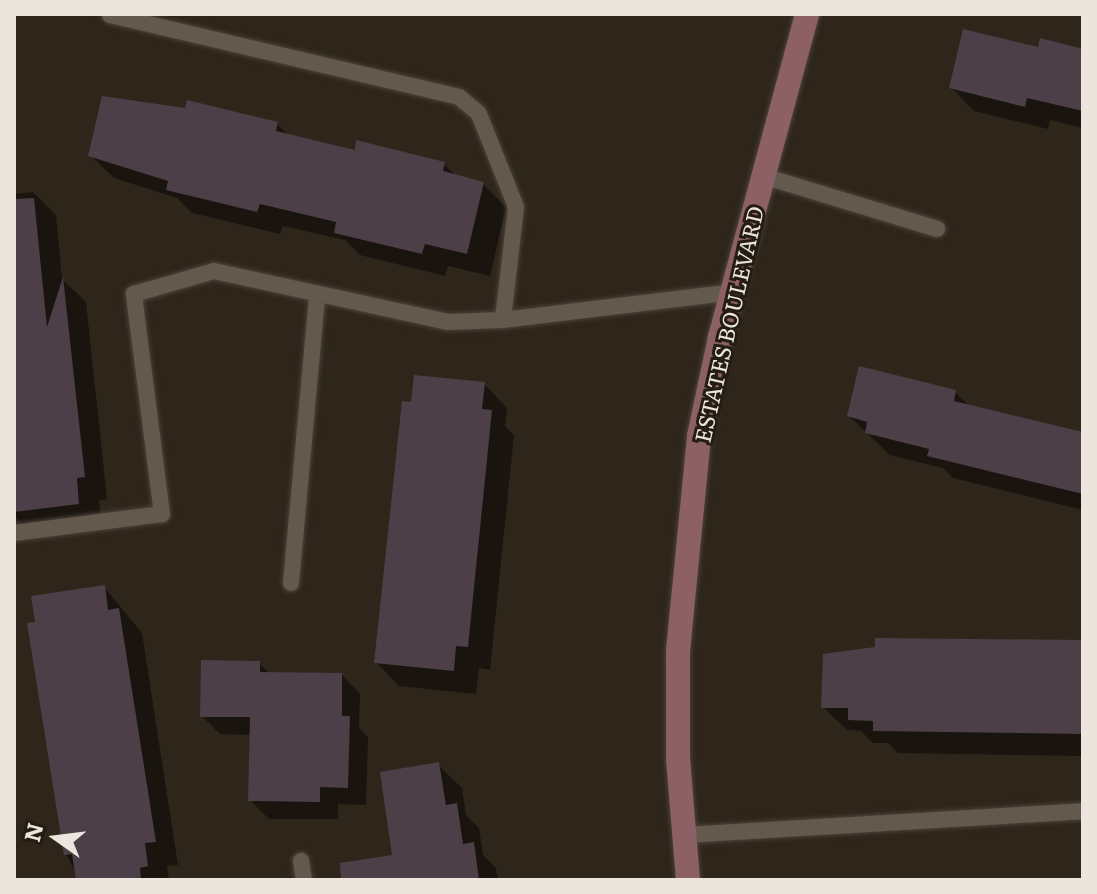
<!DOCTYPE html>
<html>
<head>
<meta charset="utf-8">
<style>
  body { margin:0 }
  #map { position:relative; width:1097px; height:894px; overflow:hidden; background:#2f261b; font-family:Literata,serif }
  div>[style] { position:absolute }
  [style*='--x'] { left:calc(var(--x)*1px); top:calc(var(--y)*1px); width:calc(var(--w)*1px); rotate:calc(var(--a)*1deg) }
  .shadow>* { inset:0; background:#0007 }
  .building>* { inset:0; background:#4c3f47 }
  .roads { filter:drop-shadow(0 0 2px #4a4239) drop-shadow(0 0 2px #4a4239) }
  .lane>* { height:16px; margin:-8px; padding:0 8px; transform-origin:8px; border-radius:8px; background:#63594d }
  .secondary>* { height:24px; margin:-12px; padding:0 12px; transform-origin:12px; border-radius:12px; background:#8c6064 }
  span { translate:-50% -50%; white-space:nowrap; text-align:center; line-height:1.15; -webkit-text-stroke:6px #251c12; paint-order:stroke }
  .street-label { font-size:22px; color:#ebe5de }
  .frame { position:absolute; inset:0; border:16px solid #ebe5de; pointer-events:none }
  .north { position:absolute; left:16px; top:798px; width:80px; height:80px; -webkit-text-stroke:6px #251c12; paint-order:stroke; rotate:284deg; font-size:22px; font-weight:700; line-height:32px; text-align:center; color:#ebe5de }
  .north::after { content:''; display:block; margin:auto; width:28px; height:36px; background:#ebe5de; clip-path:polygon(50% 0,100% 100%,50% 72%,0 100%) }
</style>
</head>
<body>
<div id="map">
  <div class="shadow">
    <i style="clip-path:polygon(1040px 50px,1083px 51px,1083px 128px,1050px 120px,1048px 129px,974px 111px,951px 87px)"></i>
    <i style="clip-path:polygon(277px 124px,289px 136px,356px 152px,444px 164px,457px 177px,482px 183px,506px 207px,490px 276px,448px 266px,445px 276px,360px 255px,345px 240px,283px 226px,280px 234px,192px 213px,177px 198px,114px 178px,90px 155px)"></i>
    <i style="clip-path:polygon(33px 192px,56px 215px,62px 279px,86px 302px,107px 499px,99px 501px,102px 527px,33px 535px,14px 516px,14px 194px)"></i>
    <i style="clip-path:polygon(484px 384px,507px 408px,505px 426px,514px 435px,490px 670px,479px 668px,476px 694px,399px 686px,376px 662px,413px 404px)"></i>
    <i style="clip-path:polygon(955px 392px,970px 407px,1083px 434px,1083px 510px,953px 478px,943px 468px,890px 455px,849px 416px)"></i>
    <i style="clip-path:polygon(104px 587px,142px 633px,178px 865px,167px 866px,169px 880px,80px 880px,66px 854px,38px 623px)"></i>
    <i style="clip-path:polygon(1083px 644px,1083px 756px,898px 753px,888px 743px,873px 743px,861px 731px,847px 730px,823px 707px)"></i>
    <i style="clip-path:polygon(259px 663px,270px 674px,342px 675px,360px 694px,359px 728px,368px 737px,366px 805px,338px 804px,338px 819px,269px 819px,250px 800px,252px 735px,220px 734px,202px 716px)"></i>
    <i style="clip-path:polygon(438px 765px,462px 788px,466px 815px,479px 828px,483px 855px,496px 868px,498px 880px,388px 880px)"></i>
  </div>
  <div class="building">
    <i style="clip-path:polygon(963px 29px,1038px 47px,1040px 38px,1083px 49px,1083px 111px,1027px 98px,1025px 107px,949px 88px)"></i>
    <i style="clip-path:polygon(102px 96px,185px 108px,187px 100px,278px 122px,276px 131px,355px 150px,356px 140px,445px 162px,443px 171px,484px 182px,467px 254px,425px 244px,422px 254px,334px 233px,336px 222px,260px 204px,257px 212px,166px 190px,168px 181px,88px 156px)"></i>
    <i style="clip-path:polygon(34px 198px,47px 327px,63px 277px,85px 477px,77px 478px,79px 504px,14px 512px,14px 199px)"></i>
    <i style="clip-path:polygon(859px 366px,956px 390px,954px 401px,1083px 432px,1083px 494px,927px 456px,929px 449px,865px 433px,867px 422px,847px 416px)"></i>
    <i style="clip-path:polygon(414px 375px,485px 382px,482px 409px,492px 410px,468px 647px,456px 646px,454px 671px,374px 663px,402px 401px,411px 402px)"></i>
    <i style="clip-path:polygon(105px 585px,108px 610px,119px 608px,156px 842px,145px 843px,148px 866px,140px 868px,141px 880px,76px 880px,72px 854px,64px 855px,27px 623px,35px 622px,31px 596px)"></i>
    <i style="clip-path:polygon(875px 638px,1083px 640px,1083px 734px,873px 731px,873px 721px,848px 720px,848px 708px,821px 708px,823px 654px,875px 647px)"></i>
    <i style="clip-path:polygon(201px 660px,260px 661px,260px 672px,342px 673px,342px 716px,350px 716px,348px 788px,320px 787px,320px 802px,248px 801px,250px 717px,200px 717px)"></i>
    <i style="clip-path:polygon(439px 762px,446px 805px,457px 803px,463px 844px,474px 842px,479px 880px,341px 880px,340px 863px,392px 855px,380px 772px)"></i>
  </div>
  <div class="roads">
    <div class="lane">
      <i style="--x:110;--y:15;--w:359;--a:13.2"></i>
      <i style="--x:459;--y:97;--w:26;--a:40"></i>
      <i style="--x:479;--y:114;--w:100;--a:68.3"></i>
      <i style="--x:516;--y:207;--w:114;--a:96.6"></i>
      <i style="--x:763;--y:176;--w:182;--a:16.9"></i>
      <i style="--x:14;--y:533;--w:149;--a:-7.3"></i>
      <i style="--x:162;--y:514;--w:222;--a:-97.3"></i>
      <i style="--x:134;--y:294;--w:83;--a:-16"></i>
      <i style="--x:214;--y:271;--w:239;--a:12.3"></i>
      <i style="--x:447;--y:322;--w:56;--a:-2"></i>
      <i style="--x:503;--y:320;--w:233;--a:-6.9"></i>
      <i style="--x:291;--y:583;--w:289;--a:-84.8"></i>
      <i style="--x:684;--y:835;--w:400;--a:-3.4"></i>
      <i style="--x:301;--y:861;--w:19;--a:81"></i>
    </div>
    <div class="secondary">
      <i style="--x:688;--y:880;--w:122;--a:-94.7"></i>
      <i style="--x:678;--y:758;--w:107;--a:-90"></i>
      <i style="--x:678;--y:651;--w:216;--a:-84.4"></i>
      <i style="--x:699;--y:436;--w:101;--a:-78"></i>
      <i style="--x:720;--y:337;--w:335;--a:-74.9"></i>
    </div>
  </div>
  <div class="street-label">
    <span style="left:728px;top:324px;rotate:-77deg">ESTATES BOULEVARD</span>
  </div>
  <div class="frame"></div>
  <div class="north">N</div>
</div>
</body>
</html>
